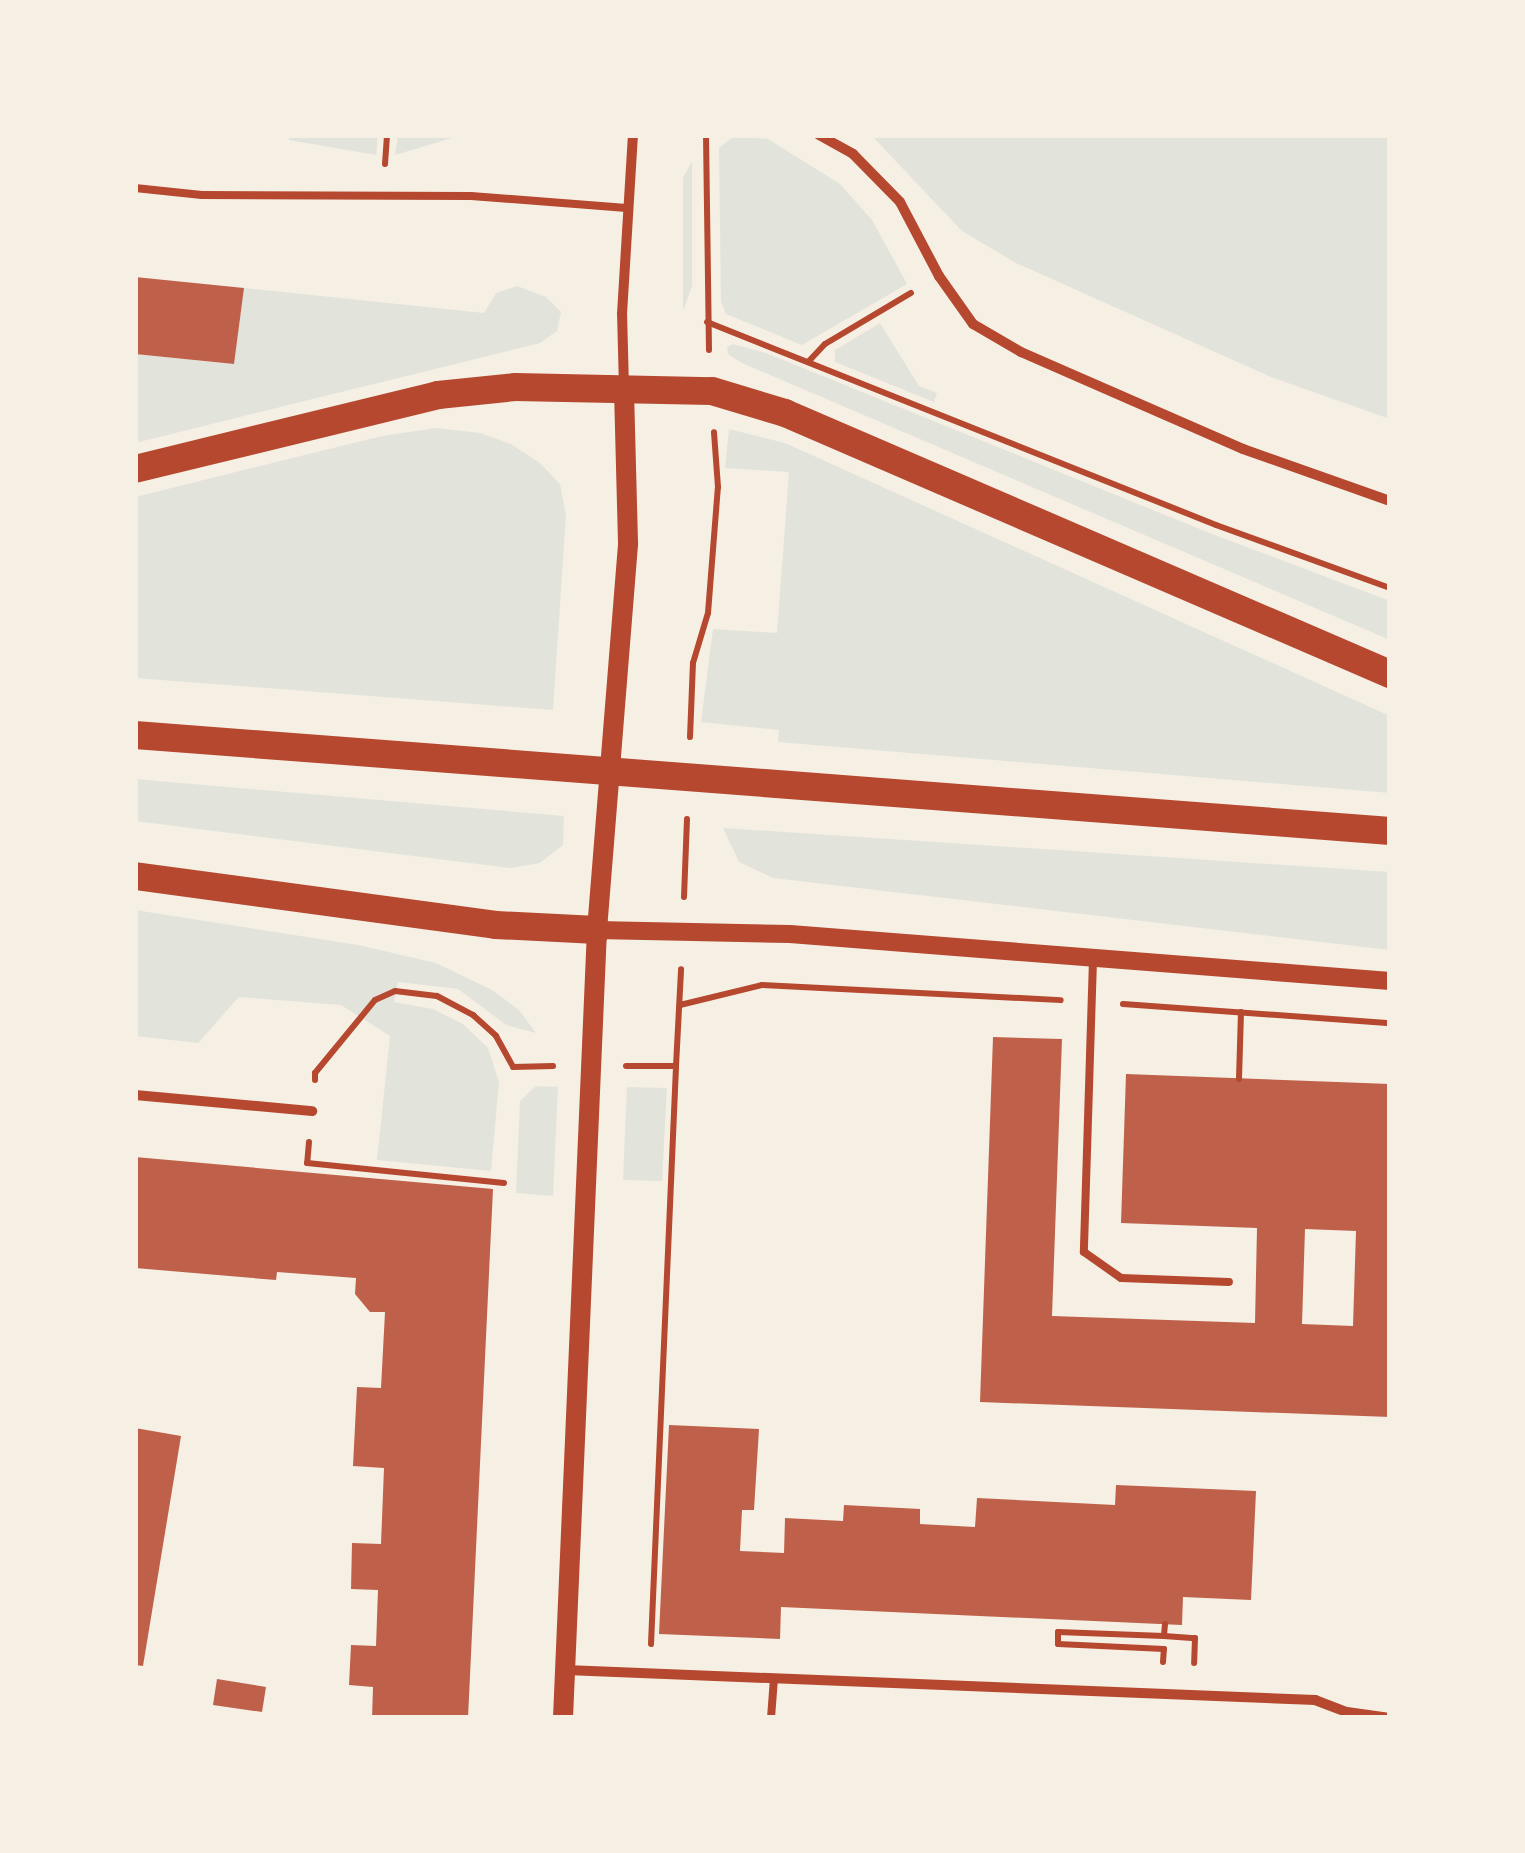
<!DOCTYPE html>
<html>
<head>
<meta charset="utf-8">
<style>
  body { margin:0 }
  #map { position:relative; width:1525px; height:1853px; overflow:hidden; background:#f6efe4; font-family:"Crimson Pro",serif }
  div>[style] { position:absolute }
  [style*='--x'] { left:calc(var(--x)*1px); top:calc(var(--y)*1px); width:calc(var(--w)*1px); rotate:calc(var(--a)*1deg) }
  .green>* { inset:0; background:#e2e4dc }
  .building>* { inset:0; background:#bf614a }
  .path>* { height:6px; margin:-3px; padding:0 3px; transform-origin:3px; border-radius:3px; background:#b5482f }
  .service>* { height:8px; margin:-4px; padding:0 4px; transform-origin:4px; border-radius:4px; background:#b5482f }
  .minor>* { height:10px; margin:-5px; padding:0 5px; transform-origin:5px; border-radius:5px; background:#b5482f }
  .tertiary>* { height:18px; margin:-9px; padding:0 9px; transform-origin:9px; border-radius:9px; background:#b5482f }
  .secondary>* { height:20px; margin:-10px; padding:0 10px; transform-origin:10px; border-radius:10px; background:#b5482f }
  .trunk>* { height:28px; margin:-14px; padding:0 14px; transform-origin:14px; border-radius:14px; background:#b5482f }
  span { translate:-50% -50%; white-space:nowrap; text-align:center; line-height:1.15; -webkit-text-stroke:9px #f6efe4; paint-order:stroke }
  .frame { position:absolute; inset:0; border:138px solid #f6efe4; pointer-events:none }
</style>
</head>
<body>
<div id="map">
  <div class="green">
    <i style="clip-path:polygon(289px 135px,378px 135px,376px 155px,289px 140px)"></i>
    <i style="clip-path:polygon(398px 135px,462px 135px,395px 155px)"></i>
    <i style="clip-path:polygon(871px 135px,1390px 135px,1390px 419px,1271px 377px,1016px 263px,962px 231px)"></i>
    <i style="clip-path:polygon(734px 136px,768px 139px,840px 184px,872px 220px,907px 284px,802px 345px,726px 314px,721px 302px,719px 148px)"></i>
    <i style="clip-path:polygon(692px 161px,692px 286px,683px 311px,683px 178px)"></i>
    <i style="clip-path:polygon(517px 286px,546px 297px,561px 312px,557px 331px,540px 343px,135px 443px,135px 354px,233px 364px,244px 288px,484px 313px,496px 293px)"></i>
    <i style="clip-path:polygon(880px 323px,919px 386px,937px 393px,934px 402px,835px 362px,835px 350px)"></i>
    <i style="clip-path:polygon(733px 344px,766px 353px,1212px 534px,1390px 601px,1390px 640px,742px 363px,728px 354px,727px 347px)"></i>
    <i style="clip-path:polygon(436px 428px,480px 433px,511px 444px,540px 463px,560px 484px,566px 516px,553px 710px,135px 678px,135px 497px,382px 436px)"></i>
    <i style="clip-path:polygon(729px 429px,785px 443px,1390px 716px,1390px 793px,778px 742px,779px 730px,701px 722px,713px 629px,777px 633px,789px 472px,725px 468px)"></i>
    <i style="clip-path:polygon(135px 779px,564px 816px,563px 845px,540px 863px,511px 868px,135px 821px)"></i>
    <i style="clip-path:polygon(723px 828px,1390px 872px,1390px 950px,773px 878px,739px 862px)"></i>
    <i style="clip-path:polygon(135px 910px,358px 945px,436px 963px,492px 990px,519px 1010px,536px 1033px,506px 1025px,458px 989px,398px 982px,394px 1002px,433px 1009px,463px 1024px,488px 1048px,499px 1082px,491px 1171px,377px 1160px,390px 1036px,341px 1005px,239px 997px,198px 1043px,135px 1036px)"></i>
    <i style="clip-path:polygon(536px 1086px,558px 1087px,553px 1196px,516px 1193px,520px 1101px)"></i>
    <i style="clip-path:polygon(627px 1087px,667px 1088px,662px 1181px,623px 1180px)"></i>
  </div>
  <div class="building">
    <i style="clip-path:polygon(135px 277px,244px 288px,234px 364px,135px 354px)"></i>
    <i style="clip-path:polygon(evenodd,993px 1037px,1062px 1039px,1052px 1316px,1255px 1323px,1257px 1228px,1121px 1223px,1126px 1074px,1390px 1084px,1390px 1417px,980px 1402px,993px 1037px,1305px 1229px,1356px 1231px,1353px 1326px,1302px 1324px,1305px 1229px)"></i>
    <i style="clip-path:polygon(135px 1157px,493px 1189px,468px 1718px,372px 1718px,373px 1687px,349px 1685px,351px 1645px,376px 1646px,378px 1590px,351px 1589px,352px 1543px,381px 1544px,384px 1468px,353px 1466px,357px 1387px,381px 1388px,385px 1312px,370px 1312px,355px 1294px,356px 1278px,277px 1272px,276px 1280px,135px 1268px)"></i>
    <i style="clip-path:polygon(669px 1425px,759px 1429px,754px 1510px,742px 1510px,740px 1551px,784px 1553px,785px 1518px,843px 1521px,844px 1505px,920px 1509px,920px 1524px,975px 1527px,977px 1498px,1115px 1505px,1116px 1485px,1256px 1491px,1251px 1600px,1183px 1597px,1182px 1625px,781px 1607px,780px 1639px,659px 1634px)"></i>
    <i style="clip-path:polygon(135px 1428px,181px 1436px,143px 1666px,135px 1665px)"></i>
    <i style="clip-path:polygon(217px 1679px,266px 1687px,262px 1712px,213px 1705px)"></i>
  </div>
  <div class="path">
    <i style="--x:706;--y:135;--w:215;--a:89.2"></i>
    <i style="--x:385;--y:164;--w:29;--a:-86"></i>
    <i style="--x:707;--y:322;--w:548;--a:21.74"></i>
    <i style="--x:1216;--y:525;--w:185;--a:19.9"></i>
    <i style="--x:809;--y:361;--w:23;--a:-47"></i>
    <i style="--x:825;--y:344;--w:100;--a:-30.7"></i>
    <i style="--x:690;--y:737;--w:74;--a:-87.7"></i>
    <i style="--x:693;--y:663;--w:52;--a:-73.3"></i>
    <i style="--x:708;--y:613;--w:126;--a:-85.5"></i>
    <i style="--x:718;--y:487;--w:55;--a:-94.2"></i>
    <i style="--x:684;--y:897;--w:78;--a:-87.8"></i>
    <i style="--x:1123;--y:1004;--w:268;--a:4.1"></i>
    <i style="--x:680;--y:1005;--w:84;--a:-13.7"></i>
    <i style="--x:762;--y:985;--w:299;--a:2.9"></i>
    <i style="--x:626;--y:1066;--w:50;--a:0"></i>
    <i style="--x:676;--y:1066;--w:97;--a:-87"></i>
    <i style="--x:1239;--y:1079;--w:67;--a:-88.3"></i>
    <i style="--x:315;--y:1080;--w:7;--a:-90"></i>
    <i style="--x:315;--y:1073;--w:94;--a:-50.6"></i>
    <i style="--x:375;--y:1000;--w:22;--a:-24"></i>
    <i style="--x:395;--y:991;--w:42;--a:6.8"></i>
    <i style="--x:437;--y:996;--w:41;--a:27.8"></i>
    <i style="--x:473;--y:1015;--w:31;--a:42"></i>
    <i style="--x:496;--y:1036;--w:35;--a:61"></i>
    <i style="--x:513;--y:1067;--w:40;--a:-1.4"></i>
    <i style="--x:309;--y:1142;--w:21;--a:95"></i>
    <i style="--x:307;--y:1163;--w:198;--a:5.8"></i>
    <i style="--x:1165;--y:1624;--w:12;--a:95"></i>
    <i style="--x:1164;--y:1636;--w:31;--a:4"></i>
    <i style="--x:1195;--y:1638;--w:25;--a:92"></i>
    <i style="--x:651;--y:1644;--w:579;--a:-87.52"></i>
    <i style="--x:1163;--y:1662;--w:13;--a:-86"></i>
    <i style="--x:1164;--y:1649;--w:106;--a:-177.3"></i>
    <i style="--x:1058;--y:1644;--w:12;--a:-90"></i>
    <i style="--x:1058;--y:1632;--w:106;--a:2.2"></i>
  </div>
  <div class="service">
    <i style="--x:135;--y:188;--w:67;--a:6"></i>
    <i style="--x:202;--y:195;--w:269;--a:0.2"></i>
    <i style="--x:471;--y:196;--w:156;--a:4.4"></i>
    <i style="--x:1093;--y:960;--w:292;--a:91.8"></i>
    <i style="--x:1084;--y:1252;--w:45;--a:35.1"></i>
    <i style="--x:1121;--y:1278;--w:108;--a:2.1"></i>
    <i style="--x:771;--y:1718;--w:40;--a:-85.7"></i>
  </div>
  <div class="minor">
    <i style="--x:819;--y:135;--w:39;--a:29"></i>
    <i style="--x:853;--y:154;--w:67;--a:45.6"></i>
    <i style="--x:900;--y:202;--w:84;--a:62.2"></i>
    <i style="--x:939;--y:276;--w:59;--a:54.7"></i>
    <i style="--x:973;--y:324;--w:56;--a:30.3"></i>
    <i style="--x:1021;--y:352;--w:242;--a:23.6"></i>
    <i style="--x:1243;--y:449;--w:156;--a:19.5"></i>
    <i style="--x:624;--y:388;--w:74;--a:-91.5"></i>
    <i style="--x:622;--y:314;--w:179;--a:-86.5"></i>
    <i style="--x:135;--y:1095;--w:178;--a:5.2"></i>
    <i style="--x:566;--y:1670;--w:750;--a:2.29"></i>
    <i style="--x:1315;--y:1700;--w:34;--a:21"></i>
    <i style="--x:1347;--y:1712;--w:43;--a:7.9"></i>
  </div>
  <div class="tertiary">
    <i style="--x:597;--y:930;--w:193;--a:1.2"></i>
    <i style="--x:790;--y:934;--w:602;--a:4.48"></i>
  </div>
  <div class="secondary">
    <i style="--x:563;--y:1718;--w:789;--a:-87.53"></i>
    <i style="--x:597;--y:930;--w:388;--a:-85.4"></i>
    <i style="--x:628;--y:543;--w:154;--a:-91.5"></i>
  </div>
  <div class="trunk">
    <i style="--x:135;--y:469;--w:312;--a:-13.7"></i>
    <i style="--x:438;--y:395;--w:77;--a:-5.9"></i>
    <i style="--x:515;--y:387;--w:197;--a:1.2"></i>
    <i style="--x:712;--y:391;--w:76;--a:16.8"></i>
    <i style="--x:785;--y:413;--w:659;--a:23.34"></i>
    <i style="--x:135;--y:735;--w:1259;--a:4.37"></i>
    <i style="--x:135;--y:876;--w:364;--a:7.7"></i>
    <i style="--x:496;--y:925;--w:101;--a:2.8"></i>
  </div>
  <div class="frame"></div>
</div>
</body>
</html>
